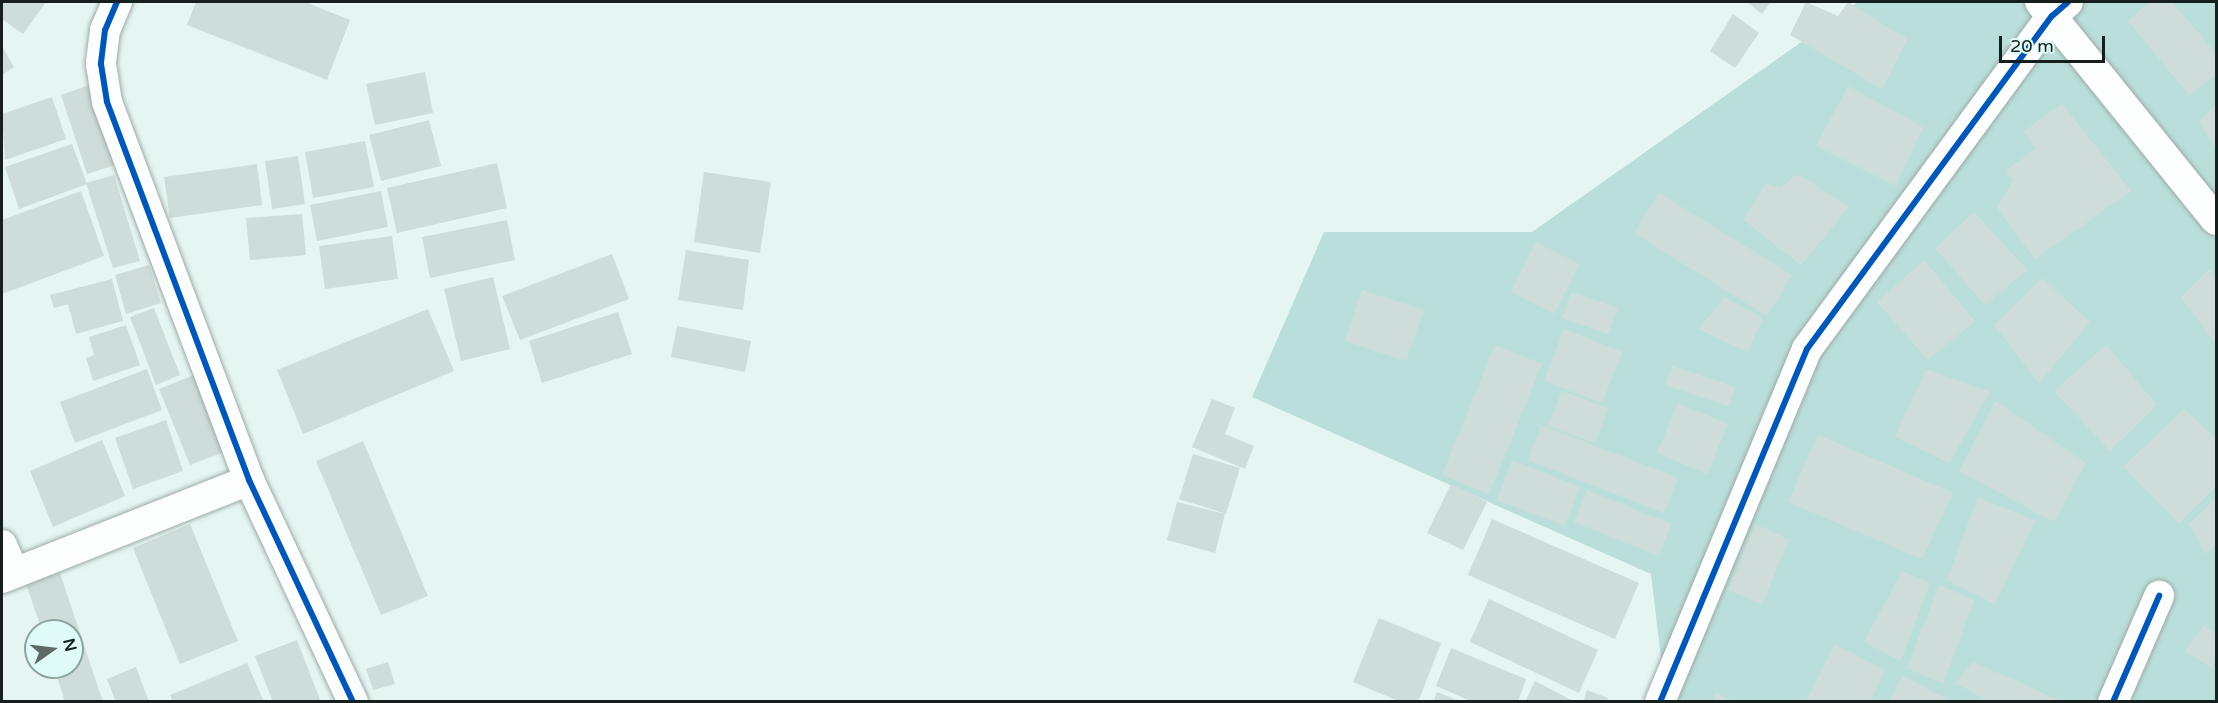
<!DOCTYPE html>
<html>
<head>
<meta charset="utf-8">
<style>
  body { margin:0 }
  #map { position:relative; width:2218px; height:703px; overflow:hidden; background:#e4f5f2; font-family:"Varela Round",sans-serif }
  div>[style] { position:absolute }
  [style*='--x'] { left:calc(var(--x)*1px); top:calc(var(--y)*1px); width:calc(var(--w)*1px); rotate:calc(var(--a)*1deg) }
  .green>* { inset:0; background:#badfda }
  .building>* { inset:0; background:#cfddda }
  .roads { filter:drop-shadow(0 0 2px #9eaba9) drop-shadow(0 0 2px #9eaba9) }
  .street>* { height:30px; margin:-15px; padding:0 15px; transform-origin:15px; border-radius:15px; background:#fbfefd }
  .cycleway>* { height:6px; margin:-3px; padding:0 3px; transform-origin:3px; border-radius:3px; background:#0057b8 }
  span { translate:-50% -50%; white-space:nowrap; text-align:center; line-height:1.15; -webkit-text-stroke:4.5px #defbf7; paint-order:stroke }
  .frame { position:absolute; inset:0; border:3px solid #151f1e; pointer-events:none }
  .north { position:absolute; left:24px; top:619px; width:60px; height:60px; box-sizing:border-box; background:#defbf7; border:2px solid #8ea3a0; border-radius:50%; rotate:76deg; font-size:16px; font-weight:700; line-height:24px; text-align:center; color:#151f1e }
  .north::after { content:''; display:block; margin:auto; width:21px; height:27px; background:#5d6a68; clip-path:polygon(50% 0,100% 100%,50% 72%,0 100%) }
  .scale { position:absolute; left:1999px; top:36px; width:106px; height:27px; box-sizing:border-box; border:3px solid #151f1e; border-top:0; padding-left:8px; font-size:18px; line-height:21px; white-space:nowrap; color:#151f1e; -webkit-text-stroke:4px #defbf7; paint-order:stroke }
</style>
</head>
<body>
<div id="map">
  <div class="green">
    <i style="clip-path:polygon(1858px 2px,2216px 2px,2216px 701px,1646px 701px,1662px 667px,1651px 574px,1252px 397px,1324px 232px,1532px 232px)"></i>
  </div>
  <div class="building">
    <i style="clip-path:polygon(2px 2px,46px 2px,23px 34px,2px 19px)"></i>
    <i style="clip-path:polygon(196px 2px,305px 2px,350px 20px,327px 80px,187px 25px)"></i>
    <i style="clip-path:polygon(1747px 2px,1771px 2px,1762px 14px)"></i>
    <i style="clip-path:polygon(1806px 2px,1838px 16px,1848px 2px,1907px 39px,1882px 89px,1790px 35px)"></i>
    <i style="clip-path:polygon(2149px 2px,2172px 2px,2216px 54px,2216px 75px,2189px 95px,2128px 21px)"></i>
    <i style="clip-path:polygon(1733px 14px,1759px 33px,1735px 68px,1710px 51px)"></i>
    <i style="clip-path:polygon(2px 46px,14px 67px,2px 75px)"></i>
    <i style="clip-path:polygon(425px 72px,433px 113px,375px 125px,366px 84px)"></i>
    <i style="clip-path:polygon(89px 85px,115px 165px,87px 174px,61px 95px)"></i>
    <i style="clip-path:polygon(1848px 86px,1923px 127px,1896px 186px,1816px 146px)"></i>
    <i style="clip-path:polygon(52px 97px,66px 139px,5px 160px,2px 114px)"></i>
    <i style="clip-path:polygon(2062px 104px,2131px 191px,2035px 259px,1997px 208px,2013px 180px,2006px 170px,2036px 149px,2024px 131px)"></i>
    <i style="clip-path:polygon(2216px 104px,2216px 145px,2214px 147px,2199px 122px)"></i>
    <i style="clip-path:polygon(429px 120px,441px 166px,381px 181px,369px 135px)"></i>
    <i style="clip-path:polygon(365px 141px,374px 187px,313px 198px,305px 152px)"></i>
    <i style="clip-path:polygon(72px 144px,87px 184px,19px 209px,5px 167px)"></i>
    <i style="clip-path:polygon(298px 156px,305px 204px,272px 209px,265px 161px)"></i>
    <i style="clip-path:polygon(497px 163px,507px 208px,397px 233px,387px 188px)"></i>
    <i style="clip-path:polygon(257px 164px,262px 205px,170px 218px,164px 177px)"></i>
    <i style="clip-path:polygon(704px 172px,771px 182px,760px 253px,694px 242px)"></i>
    <i style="clip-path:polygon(1797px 174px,1849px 207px,1801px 265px,1743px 220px,1766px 183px,1780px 188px)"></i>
    <i style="clip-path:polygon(114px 175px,140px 261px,113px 268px,86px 183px)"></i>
    <i style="clip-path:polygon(81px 191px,104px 256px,2px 294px,2px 220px)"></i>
    <i style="clip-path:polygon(381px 191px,388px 227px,317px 241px,310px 205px)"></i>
    <i style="clip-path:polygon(1659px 193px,1792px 275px,1767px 316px,1634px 233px)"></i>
    <i style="clip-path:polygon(1974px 212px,2027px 270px,1985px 305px,1935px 248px)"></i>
    <i style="clip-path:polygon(302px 214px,306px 255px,250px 260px,246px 218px)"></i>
    <i style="clip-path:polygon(507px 220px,515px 260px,430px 278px,422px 237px)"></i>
    <i style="clip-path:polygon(392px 236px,398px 279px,325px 289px,319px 246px)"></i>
    <i style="clip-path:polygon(1536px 242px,1579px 264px,1554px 314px,1511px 292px)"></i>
    <i style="clip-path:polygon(686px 250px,749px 260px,743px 310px,678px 300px)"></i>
    <i style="clip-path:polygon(612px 254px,629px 299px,520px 340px,502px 296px)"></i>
    <i style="clip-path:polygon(1924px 260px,1975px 321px,1928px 360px,1877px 302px)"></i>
    <i style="clip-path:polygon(149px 265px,161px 303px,126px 314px,115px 275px)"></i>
    <i style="clip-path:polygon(2210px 269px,2216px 278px,2216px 344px,2181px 297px)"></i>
    <i style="clip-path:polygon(493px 277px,510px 349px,461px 361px,444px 289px)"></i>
    <i style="clip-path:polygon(2042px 278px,2090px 322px,2039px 383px,1994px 325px)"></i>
    <i style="clip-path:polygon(112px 279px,123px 321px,76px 334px,68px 304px,54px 308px,50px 295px)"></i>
    <i style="clip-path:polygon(1362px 290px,1424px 310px,1406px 361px,1345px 341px)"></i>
    <i style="clip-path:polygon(1571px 292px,1618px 308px,1608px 334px,1562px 318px)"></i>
    <i style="clip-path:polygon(1724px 297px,1763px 318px,1747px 352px,1699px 329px)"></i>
    <i style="clip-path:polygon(154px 308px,180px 375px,156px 385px,130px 317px)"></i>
    <i style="clip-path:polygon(428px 309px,454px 371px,303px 434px,277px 370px)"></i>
    <i style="clip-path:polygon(618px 312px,632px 354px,542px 383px,529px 341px)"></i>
    <i style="clip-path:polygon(126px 325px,140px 365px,93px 381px,86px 358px,94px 355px,89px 337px)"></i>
    <i style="clip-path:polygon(677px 326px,751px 341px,745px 372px,671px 357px)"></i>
    <i style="clip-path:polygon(1564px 329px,1622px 352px,1602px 403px,1544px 381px)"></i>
    <i style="clip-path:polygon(1495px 345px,1542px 364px,1489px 494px,1442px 475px)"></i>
    <i style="clip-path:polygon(2106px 345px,2157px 405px,2110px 451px,2054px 391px)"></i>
    <i style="clip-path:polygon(1672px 366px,1735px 387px,1728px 406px,1665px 385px)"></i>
    <i style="clip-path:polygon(147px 369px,162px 410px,75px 443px,60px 402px)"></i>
    <i style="clip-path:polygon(1926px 369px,1990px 392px,1949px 463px,1895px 437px)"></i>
    <i style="clip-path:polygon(196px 374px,227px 451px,190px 465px,159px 389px)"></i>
    <i style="clip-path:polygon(1562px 391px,1608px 408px,1595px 443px,1548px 426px)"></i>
    <i style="clip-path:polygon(1212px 399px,1235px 408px,1225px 434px,1254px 446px,1245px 469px,1192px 447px)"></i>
    <i style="clip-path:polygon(1995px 401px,2086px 463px,2054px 522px,1959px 471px)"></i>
    <i style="clip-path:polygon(1678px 403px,1728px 424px,1707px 474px,1657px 453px)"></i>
    <i style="clip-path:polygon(2184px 409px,2216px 438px,2216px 487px,2179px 523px,2123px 467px)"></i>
    <i style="clip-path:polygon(166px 420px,183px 471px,133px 489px,115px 438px)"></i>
    <i style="clip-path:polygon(1541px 425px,1678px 478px,1664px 513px,1528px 460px)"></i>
    <i style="clip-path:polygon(1818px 435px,1953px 493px,1922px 559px,1788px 502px)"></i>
    <i style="clip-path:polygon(102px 440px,125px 496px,53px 527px,30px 471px)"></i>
    <i style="clip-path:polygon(363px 441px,428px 596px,381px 615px,316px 461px)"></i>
    <i style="clip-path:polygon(1193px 454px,1240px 468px,1226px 514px,1179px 499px)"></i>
    <i style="clip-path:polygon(1512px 460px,1580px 487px,1565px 526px,1497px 500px)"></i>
    <i style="clip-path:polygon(1451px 484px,1487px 502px,1463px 550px,1427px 533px)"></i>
    <i style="clip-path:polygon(1587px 490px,1671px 524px,1659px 556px,1574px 522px)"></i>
    <i style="clip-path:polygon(1978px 497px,2035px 521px,1995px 604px,1947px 580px)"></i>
    <i style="clip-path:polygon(2216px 498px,2216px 545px,2205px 554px,2189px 524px)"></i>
    <i style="clip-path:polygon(1177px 502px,1225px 514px,1215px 553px,1167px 540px)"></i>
    <i style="clip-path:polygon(1492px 519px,1639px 583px,1615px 639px,1468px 575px)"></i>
    <i style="clip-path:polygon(190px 524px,238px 641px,180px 664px,133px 548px)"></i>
    <i style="clip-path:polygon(1755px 524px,1789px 539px,1762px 604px,1728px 590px)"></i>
    <i style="clip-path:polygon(1902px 571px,1930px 583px,1901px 661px,1864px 642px)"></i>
    <i style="clip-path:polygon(60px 573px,103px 702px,65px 702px,54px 667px,72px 667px,72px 631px,42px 631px,26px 584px)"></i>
    <i style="clip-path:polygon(1939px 585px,1974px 600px,1943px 684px,1907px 668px)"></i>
    <i style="clip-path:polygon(1489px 599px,1598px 650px,1579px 693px,1470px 642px)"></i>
    <i style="clip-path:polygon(1379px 618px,1441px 643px,1418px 702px,1401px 702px,1353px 682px)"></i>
    <i style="clip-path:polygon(2204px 625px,2216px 635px,2214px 670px,2185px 651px)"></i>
    <i style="clip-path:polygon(297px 640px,321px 702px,273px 702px,255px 656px)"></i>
    <i style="clip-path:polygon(1835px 644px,1885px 670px,1870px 702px,1806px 702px)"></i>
    <i style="clip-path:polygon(1451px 648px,1526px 679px,1518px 702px,1473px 702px,1436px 686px)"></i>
    <i style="clip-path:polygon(388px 662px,395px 684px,373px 690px,366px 669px)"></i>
    <i style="clip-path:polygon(1973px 662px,2063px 702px,1991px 702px,1955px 683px)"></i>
    <i style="clip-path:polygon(247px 663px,264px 702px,173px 702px,170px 695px)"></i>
    <i style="clip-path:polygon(136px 667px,149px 702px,116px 702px,107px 679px)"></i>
    <i style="clip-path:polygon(1903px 676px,1952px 702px,1888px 702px)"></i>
    <i style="clip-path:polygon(1535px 681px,1575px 702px,1525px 702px)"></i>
    <i style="clip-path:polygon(1587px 690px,1608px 698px,1607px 702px,1583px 702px)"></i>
    <i style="clip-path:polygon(1437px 692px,1460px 701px,1460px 702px,1433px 702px)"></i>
    <i style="clip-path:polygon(1716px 693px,1734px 702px,1712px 702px)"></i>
  </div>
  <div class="roads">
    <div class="street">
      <i style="--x:117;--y:2;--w:30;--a:113"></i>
      <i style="--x:105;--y:30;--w:34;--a:97"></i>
      <i style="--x:101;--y:64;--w:38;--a:81"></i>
      <i style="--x:107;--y:102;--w:404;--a:69.4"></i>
      <i style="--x:249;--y:480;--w:245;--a:64.9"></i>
      <i style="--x:2040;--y:2;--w:280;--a:51.1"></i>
      <i style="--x:2;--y:545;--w:30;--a:67"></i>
      <i style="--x:2;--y:578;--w:266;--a:-21.6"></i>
      <i style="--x:1660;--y:702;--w:382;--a:-67.4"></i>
      <i style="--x:1807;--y:349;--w:413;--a:-53.7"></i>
      <i style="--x:2052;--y:16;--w:21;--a:-41"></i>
      <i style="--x:2113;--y:702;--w:116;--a:-66.5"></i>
    </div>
  </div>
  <div class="cycleway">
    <i style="--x:117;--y:2;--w:30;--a:113"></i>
    <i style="--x:105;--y:30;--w:34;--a:97"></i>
    <i style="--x:101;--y:64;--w:38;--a:81"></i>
    <i style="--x:107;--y:102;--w:404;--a:69.4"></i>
    <i style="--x:249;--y:480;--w:245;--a:64.9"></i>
    <i style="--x:1660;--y:702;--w:382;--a:-67.4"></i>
    <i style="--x:1807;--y:349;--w:413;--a:-53.7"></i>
    <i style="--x:2052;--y:16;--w:21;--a:-41"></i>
    <i style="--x:2113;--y:702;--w:116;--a:-66.5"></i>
  </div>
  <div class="frame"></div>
  <div class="north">N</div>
  <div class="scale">20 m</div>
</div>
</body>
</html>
